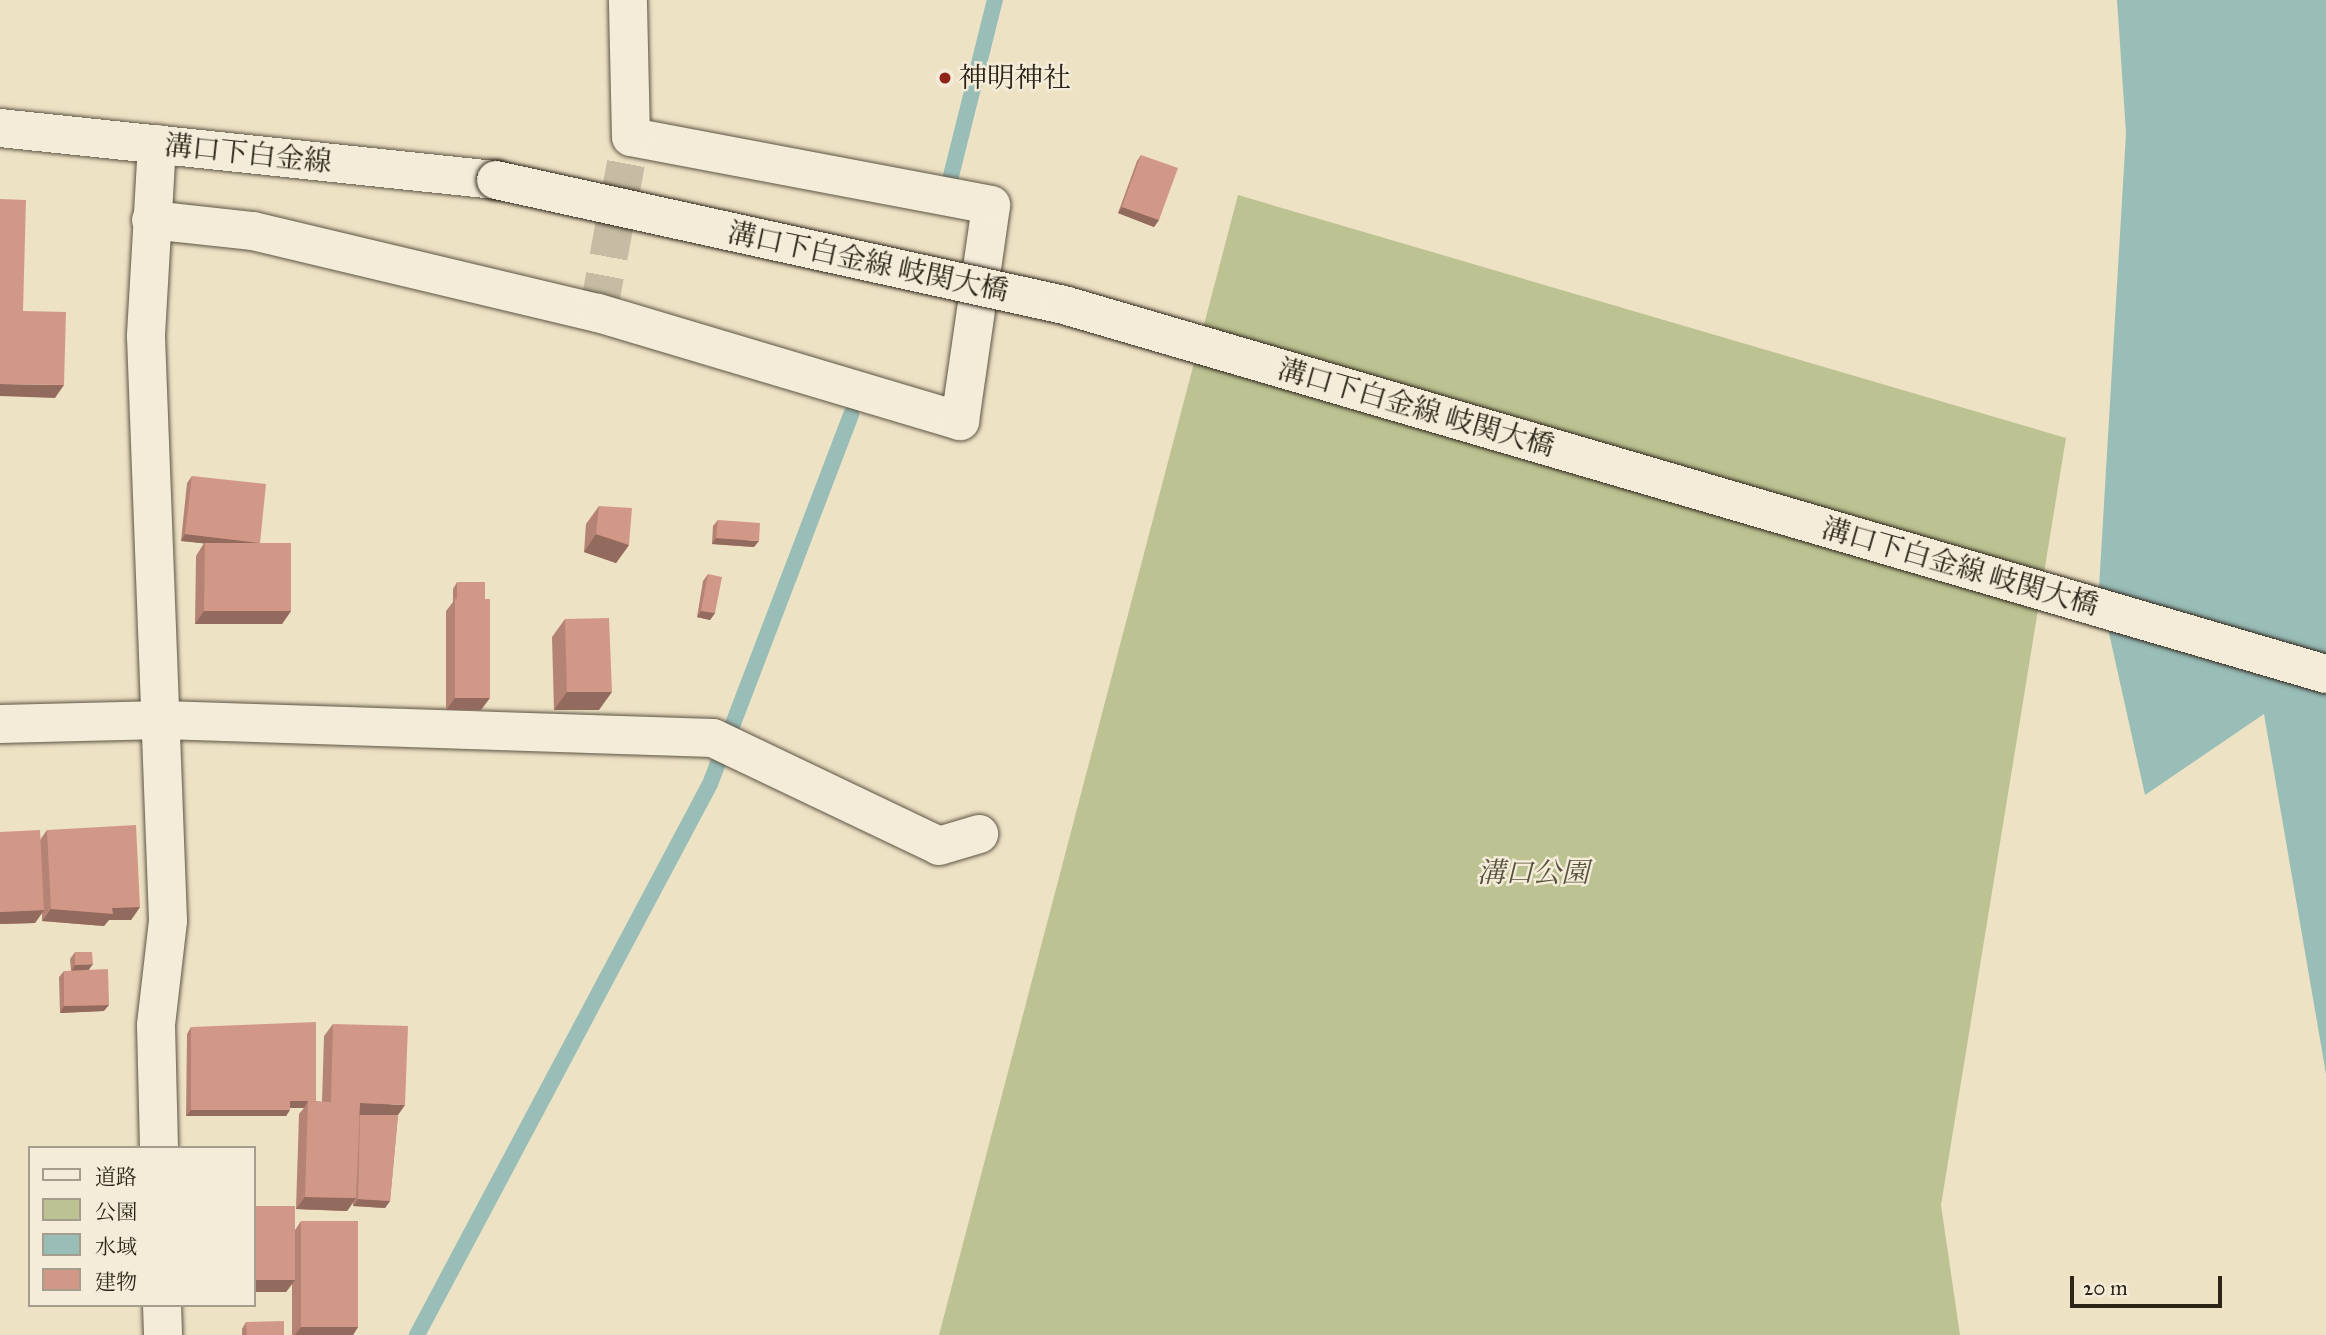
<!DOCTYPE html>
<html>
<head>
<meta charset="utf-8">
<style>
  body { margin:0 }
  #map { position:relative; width:2326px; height:1335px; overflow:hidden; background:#eee2c5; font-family:"IM FELL Great Primer","Noto Serif JP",serif }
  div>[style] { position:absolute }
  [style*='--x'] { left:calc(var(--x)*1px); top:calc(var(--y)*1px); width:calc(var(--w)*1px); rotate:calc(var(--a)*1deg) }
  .green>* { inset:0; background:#bcc292 }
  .water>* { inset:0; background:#99bdb7 }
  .stream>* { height:16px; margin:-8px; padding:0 8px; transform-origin:8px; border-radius:8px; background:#99bdb7 }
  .minor-tunnel>* { height:38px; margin-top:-19px; transform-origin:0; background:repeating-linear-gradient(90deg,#c7bca3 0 38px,transparent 0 57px) }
  .roads { filter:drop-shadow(0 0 2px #5d5444) drop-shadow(0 0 2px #5d5444) }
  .minor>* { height:38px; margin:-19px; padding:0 19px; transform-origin:19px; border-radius:19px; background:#f4ecd9 }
  .secondary>* { height:38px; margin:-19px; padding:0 19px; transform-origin:19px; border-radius:19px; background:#f4ecd9 }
  .bridges { filter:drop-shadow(0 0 2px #2d2419) drop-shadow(0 0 2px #2d2419) }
  .secondary-bridge>* { height:38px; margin:-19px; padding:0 19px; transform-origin:19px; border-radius:19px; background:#f4ecd9 }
  .wall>* { inset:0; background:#b58374 }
  .shaded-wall>* { inset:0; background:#936a5e }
  .building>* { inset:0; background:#d29887 }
  .dots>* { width:19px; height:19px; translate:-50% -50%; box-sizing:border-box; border:4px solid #f4ecd9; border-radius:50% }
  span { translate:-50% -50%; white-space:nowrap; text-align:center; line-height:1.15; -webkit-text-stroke:5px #f4ecd9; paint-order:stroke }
  .poi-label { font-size:28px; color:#2d2419 }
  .left { translate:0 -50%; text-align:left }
  .street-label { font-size:28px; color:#2d2419 }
  .park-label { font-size:28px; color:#58533d; font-style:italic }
  .legend { position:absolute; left:28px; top:1146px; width:228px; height:161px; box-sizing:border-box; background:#f4ecd9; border:2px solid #a49c8c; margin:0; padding:9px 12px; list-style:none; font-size:21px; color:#2d2419 }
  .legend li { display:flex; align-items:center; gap:14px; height:35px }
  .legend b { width:35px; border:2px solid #a49c8c }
  .scale { position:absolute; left:2070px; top:1276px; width:152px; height:32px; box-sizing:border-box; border:4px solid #2d2419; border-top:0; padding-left:9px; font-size:21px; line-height:24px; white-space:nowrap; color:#2d2419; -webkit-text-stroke:5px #f4ecd9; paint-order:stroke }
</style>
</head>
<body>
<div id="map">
  <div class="green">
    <i style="clip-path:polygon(1238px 195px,2066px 438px,1941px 1205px,1960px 1335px,939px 1335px)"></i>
  </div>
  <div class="water">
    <i style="clip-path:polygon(2117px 0,2326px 0,2326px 1074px,2264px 714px,2145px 795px,2099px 588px,2126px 133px)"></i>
  </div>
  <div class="stream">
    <i style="--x:949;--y:184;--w:190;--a:-76"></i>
    <i style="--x:417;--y:1335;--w:624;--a:-62"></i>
    <i style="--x:710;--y:784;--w:396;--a:-69.1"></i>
  </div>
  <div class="minor-tunnel">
    <i style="--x:598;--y:313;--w:179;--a:-79.4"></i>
  </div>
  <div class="roads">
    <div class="minor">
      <i style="--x:157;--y:144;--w:193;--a:93.3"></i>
      <i style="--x:146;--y:337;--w:584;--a:87.84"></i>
      <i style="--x:168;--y:921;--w:105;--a:96.6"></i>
      <i style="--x:156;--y:1025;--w:123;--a:88.6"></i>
      <i style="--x:151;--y:220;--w:103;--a:6.2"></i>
      <i style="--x:253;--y:231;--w:355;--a:13.4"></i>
      <i style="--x:598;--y:313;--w:378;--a:16.6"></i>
      <i style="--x:960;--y:421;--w:218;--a:-81.8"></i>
      <i style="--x:991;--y:205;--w:366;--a:-169.3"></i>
      <i style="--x:631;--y:137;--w:137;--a:-91.3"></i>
      <i style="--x:0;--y:724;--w:163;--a:-1.4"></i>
      <i style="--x:163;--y:720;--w:550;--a:1.87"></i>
      <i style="--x:713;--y:738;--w:250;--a:25.5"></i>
      <i style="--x:939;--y:846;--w:42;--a:-16.7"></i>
      <i style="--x:162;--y:1305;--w:30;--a:88"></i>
    </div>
    <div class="secondary">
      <i style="--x:0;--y:128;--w:499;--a:6"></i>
    </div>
  </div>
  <div class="bridges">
    <div class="secondary-bridge">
      <i style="--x:496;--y:180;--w:582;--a:12.41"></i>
      <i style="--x:1064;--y:305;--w:1315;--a:16.3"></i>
    </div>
  </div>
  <div class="wall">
    <i style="clip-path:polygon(1141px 155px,1159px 220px,1154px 227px,1118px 213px,1137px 161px)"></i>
    <i style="clip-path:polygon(192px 476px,260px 543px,291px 611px,282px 624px,195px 624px,196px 556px,204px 543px,181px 541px,187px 483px)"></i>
    <i style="clip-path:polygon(599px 506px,629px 545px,616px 563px,584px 552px,586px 524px)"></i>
    <i style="clip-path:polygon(718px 520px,754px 547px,712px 544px,713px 526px)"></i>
    <i style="clip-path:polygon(708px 574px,715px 613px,710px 620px,697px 617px,703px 581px)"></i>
    <i style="clip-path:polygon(457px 582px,481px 710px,446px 710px,446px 611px,453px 602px,453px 589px)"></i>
    <i style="clip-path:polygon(565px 619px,599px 710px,554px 710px,552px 637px)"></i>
    <i style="clip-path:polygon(47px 830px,140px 907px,131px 920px,109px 920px,104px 926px,42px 921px,42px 913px,35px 923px,0 924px,0 832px,40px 840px)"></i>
    <i style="clip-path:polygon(75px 952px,89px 970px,104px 1011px,60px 1013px,59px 977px,64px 971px,71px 971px,70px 959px)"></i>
    <i style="clip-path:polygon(333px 1024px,398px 1115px,390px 1201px,385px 1208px,353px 1206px,353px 1203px,347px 1211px,296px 1209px,299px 1114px,304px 1108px,290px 1108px,286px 1116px,186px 1116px,187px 1034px,191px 1027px,316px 1101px,322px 1102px,324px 1036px)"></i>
    <i style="clip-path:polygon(301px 1221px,358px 1327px,353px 1335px,292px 1335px,292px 1284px,286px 1292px,254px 1292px)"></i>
    <i style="clip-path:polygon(246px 1322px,284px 1335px,242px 1335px,242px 1329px)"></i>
  </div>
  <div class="shaded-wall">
    <i style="clip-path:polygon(1122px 207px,1159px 220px,1154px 227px,1118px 213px)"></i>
    <i style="clip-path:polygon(0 384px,64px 385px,55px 398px,0 396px)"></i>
    <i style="clip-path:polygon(185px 534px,260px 543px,255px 549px,181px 541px)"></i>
    <i style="clip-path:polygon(596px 534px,629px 545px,616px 563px,584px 552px)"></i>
    <i style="clip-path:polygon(716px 538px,759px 541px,754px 547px,712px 544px)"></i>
    <i style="clip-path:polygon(204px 611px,291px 611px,282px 624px,195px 624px)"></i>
    <i style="clip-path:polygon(701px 611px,715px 613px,710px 620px,697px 617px)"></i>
    <i style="clip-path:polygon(567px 692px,612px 692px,599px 710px,554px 710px)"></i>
    <i style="clip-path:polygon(455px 698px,490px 698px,481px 710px,446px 710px)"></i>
    <i style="clip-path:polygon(140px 907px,131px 920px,109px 920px,104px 926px,42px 921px,51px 909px)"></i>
    <i style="clip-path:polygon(44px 910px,35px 923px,0 924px,0 912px)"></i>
    <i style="clip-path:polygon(93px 964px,88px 971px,71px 972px,75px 965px)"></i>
    <i style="clip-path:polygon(109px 1005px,104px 1011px,60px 1013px,64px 1006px)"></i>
    <i style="clip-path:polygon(290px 1101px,308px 1101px,304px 1108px,286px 1108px)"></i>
    <i style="clip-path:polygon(360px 1103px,405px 1105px,396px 1118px,351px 1116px)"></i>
    <i style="clip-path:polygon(191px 1110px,290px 1110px,286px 1116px,186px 1116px)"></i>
    <i style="clip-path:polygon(305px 1197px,356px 1198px,347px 1211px,296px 1209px)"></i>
    <i style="clip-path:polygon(358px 1199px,390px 1201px,385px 1208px,353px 1206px)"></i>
    <i style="clip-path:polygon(254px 1280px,295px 1280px,286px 1292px,254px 1292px)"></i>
    <i style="clip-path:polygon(301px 1327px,358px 1327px,353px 1335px,295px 1335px)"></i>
  </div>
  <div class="building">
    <i style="clip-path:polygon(1141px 155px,1178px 168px,1159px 220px,1122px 207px)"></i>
    <i style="clip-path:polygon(0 199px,26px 200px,23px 311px,66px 312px,64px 385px,0 384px)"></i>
    <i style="clip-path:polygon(192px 476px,266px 484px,260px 543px,185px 534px)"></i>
    <i style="clip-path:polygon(599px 506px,632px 508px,629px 545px,596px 534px)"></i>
    <i style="clip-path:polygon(718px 520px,760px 523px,759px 541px,716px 538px)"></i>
    <i style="clip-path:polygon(205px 543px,291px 543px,291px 611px,204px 611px)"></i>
    <i style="clip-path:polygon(708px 574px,722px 577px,715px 613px,701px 611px)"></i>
    <i style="clip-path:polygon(457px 582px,485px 582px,485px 599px,457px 599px)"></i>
    <i style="clip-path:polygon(455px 599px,490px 599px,490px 698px,455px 698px)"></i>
    <i style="clip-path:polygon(609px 618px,612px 692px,567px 692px,565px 619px)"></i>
    <i style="clip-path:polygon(136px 825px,140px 907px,112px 908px,113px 914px,51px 909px,47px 830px)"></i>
    <i style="clip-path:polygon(40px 830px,44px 910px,0 912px,0 832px)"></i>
    <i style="clip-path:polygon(75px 952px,92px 952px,93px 964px,75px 965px)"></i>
    <i style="clip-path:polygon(108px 969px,109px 1005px,64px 1006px,64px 971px)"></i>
    <i style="clip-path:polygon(316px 1022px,316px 1101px,290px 1101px,290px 1110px,191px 1110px,191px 1027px)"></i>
    <i style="clip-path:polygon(333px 1024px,408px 1026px,405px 1105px,360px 1103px,356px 1198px,305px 1197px,308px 1101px,331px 1102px)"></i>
    <i style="clip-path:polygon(360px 1115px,398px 1115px,390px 1201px,358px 1199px)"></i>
    <i style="clip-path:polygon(254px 1206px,295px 1206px,295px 1280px,254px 1280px)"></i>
    <i style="clip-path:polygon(301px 1221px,358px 1221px,358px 1327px,301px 1327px)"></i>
    <i style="clip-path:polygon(284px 1321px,284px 1335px,247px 1335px,246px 1322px)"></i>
  </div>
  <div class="dots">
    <i style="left:945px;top:78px;background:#8f2418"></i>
  </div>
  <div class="poi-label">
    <span class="left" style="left:959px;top:78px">神明神社</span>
  </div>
  <div class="street-label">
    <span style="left:248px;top:154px;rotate:6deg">溝口下白金線</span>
    <span style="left:868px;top:262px;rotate:12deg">溝口下白金線 岐関大橋</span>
    <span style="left:1416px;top:408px;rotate:16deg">溝口下白金線 岐関大橋</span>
    <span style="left:1960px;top:567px;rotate:16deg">溝口下白金線 岐関大橋</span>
  </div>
  <div class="park-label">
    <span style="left:1533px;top:873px">溝口公園</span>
  </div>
  <ul class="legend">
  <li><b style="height:9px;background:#f4ecd9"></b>道路</li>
  <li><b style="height:19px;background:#bcc292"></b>公園</li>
  <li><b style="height:19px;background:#99bdb7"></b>水域</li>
  <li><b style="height:19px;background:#d29887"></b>建物</li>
  </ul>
  <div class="scale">20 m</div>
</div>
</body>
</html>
